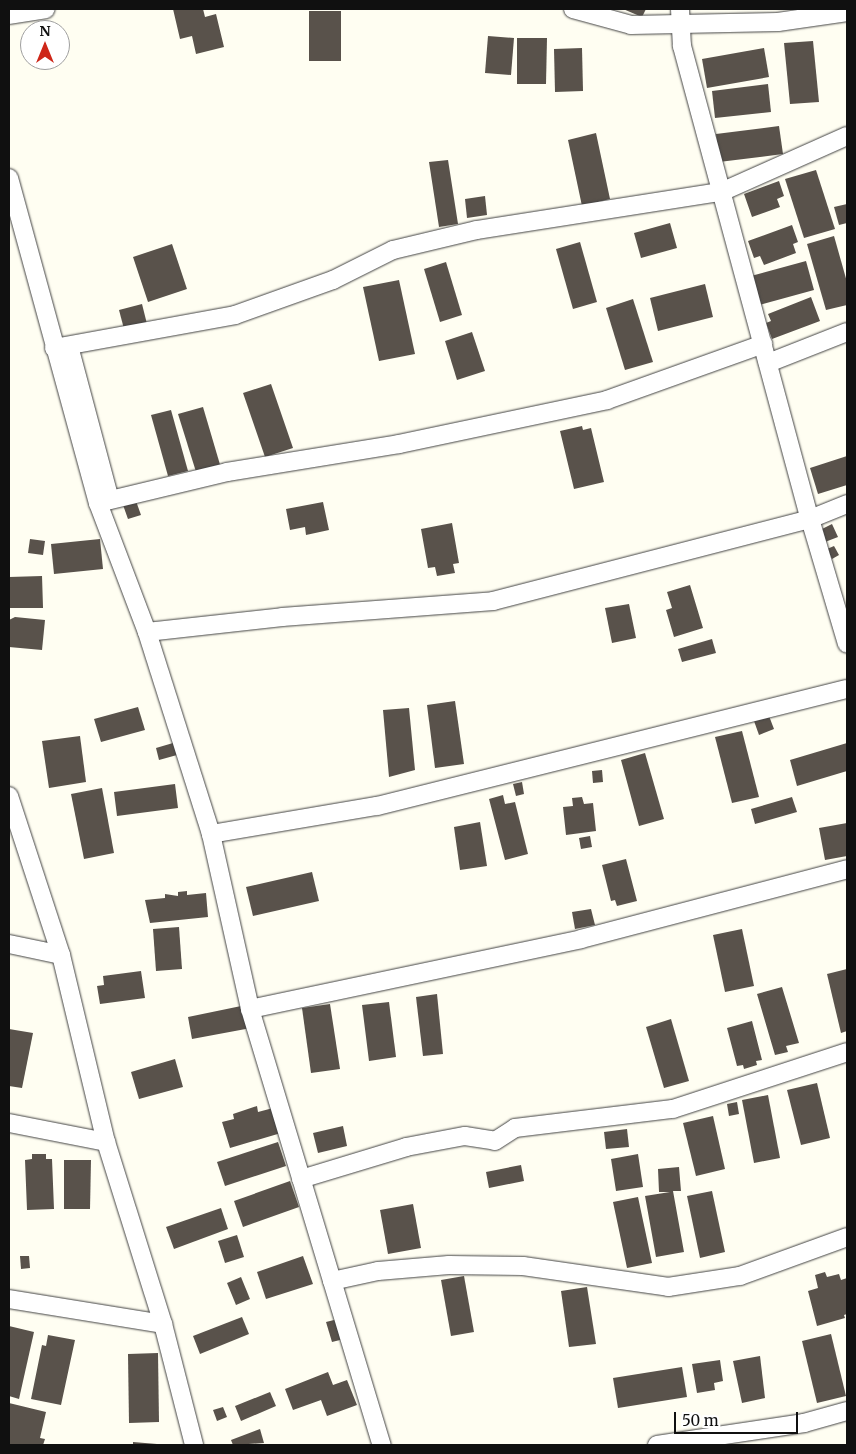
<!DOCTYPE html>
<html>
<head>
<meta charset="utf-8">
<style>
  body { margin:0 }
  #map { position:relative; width:856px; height:1454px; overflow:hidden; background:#fffef2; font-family:Merriweather,serif }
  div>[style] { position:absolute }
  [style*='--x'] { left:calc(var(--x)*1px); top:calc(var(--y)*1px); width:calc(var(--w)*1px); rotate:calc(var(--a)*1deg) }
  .building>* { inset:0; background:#59524b }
  .roads { filter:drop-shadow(0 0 1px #434343) drop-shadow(0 0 1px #434343) }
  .minor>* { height:18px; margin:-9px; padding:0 9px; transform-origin:9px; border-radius:9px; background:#fff }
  span { translate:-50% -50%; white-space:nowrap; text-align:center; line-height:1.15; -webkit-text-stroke:5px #fff; paint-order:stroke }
  .frame { position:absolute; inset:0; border:10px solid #101010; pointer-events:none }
  .north { position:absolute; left:20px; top:20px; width:50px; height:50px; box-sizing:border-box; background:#fff; border:1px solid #9f9f9f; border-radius:50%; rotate:0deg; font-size:14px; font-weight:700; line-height:20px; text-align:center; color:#101010 }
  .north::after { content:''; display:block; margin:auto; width:18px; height:22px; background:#ce2719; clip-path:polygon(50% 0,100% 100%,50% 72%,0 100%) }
  .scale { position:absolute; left:674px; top:1412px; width:124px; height:22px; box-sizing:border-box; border:2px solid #101010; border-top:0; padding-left:6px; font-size:15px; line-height:18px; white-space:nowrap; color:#101010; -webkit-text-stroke:4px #fff; paint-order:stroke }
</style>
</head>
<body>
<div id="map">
  <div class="building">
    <i style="clip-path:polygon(173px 9px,203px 9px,205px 17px,216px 14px,224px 47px,196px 54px,192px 36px,180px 39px)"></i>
    <i style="clip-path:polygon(623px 9px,646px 9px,642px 17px)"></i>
    <i style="clip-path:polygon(309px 11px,341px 11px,341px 61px,309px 61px)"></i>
    <i style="clip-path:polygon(488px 36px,514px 38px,511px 75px,485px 73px)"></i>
    <i style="clip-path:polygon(517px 38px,547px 38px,546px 84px,517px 84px)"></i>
    <i style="clip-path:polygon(813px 41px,819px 102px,790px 104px,784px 43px)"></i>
    <i style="clip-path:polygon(582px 48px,583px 91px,555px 92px,554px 49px)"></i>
    <i style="clip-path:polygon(764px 48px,769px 77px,707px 88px,702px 59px)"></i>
    <i style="clip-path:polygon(768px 84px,771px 112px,715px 118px,712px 91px)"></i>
    <i style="clip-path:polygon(779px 126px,783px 154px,719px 162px,716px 134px)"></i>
    <i style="clip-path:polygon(596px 133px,610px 199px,582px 206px,568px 140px)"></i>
    <i style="clip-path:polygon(448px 160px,458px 224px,439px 227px,429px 162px)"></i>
    <i style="clip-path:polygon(816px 170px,835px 229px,804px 238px,785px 179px)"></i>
    <i style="clip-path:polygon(779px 181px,784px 196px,777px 199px,780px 207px,752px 217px,744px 194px)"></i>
    <i style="clip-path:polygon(485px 196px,487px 215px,467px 218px,465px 199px)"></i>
    <i style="clip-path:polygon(847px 204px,847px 223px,839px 225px,834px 207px)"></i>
    <i style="clip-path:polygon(670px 223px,677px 248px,641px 258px,634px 233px)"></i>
    <i style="clip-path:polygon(792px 225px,798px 242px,793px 244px,796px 253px,764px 265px,760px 256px,754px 258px,748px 241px)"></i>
    <i style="clip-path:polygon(834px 236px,847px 282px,847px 305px,826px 310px,807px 244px)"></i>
    <i style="clip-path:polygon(580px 242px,597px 302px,573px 309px,556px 249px)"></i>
    <i style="clip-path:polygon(172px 244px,187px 289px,148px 302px,133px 257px)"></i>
    <i style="clip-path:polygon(806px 261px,814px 290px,759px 305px,751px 276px)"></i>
    <i style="clip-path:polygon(446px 262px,462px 315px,440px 322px,424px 269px)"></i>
    <i style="clip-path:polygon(399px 280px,415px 354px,379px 361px,363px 287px)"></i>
    <i style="clip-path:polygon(705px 284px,713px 317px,658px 331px,650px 298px)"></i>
    <i style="clip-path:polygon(811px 297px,820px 321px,772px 339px,766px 323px,771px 321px,768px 314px)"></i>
    <i style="clip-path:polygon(633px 299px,653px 362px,625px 370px,606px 308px)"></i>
    <i style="clip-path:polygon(142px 304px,147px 324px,124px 329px,119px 310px)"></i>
    <i style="clip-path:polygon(472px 332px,485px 371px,457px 380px,445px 341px)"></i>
    <i style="clip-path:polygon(271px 384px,293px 448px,265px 457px,243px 393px)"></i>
    <i style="clip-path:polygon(203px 407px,221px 468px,197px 475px,178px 414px)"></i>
    <i style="clip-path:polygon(171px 410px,188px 471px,168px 476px,151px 415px)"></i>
    <i style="clip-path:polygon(582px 426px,583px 430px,591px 428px,604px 482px,574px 489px,560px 431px)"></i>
    <i style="clip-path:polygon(847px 456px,847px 485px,818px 494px,810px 468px)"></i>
    <i style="clip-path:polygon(136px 501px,141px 515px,128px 519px,123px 505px)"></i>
    <i style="clip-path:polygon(323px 502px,329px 530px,306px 535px,305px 527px,290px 530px,286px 509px)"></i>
    <i style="clip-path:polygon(452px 523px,459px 563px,453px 564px,455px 573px,437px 576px,435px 567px,428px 568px,421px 529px)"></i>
    <i style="clip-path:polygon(832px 524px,838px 537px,825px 542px,820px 530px)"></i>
    <i style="clip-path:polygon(30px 539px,45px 541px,43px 555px,28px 553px)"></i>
    <i style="clip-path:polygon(100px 539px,103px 569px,54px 574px,51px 544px)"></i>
    <i style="clip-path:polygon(834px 546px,839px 555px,832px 559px,827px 549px)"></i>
    <i style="clip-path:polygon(42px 576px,43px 608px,9px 608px,9px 577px)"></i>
    <i style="clip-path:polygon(690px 585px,703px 628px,674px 637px,666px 610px,672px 608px,667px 592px)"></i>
    <i style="clip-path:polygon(629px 604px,636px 638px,612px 643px,605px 608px)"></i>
    <i style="clip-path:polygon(15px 617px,45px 620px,42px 650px,9px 647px,9px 620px)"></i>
    <i style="clip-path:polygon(712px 639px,716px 653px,682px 662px,678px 649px)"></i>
    <i style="clip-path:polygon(455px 701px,464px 764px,435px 768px,427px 705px)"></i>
    <i style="clip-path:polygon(138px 707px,145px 730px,101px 742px,94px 719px)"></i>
    <i style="clip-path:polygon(409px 708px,415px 770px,389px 777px,383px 710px)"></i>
    <i style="clip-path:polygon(769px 716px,774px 729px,759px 735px,754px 721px)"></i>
    <i style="clip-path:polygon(742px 731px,759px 797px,732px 803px,715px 737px)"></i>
    <i style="clip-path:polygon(80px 736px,86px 782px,49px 788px,42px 741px)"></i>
    <i style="clip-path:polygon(173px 743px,177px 755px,159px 760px,156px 748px)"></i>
    <i style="clip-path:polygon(847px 743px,847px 771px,797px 786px,790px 760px)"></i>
    <i style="clip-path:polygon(645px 753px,664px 819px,639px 826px,621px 760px)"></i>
    <i style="clip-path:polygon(602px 770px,603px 782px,593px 783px,592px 771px)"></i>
    <i style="clip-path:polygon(522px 782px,524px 794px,516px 796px,513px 784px)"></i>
    <i style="clip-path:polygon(175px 784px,178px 808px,117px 816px,114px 792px)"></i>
    <i style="clip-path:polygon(102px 788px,114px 853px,84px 859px,71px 794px)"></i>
    <i style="clip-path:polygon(503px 795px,505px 804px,515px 802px,528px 854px,505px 860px,489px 799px)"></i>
    <i style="clip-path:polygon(582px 797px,584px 804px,593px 803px,596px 831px,566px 835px,563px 807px,573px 806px,572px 798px)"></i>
    <i style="clip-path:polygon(792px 797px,797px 812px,755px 824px,751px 809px)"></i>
    <i style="clip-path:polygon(480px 822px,487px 866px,460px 870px,454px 827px)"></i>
    <i style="clip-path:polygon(847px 823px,847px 856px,825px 860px,819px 828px)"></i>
    <i style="clip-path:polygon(590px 836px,592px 847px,581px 849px,579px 838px)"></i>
    <i style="clip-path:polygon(626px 859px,637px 901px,617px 906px,615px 900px,611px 901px,602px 865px)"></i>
    <i style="clip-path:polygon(312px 872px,319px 901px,253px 916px,246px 887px)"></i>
    <i style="clip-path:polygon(187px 891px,187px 895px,206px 893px,208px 917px,150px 923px,145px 900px,165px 898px,165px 894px,178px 896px,178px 892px)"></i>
    <i style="clip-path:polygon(591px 909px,595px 925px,575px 929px,572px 912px)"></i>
    <i style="clip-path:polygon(179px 927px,182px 969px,156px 971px,153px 929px)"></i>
    <i style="clip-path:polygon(742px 929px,754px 986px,725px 992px,713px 935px)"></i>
    <i style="clip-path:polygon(847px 969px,847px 1031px,841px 1033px,827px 974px)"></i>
    <i style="clip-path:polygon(141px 971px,145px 998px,100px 1004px,97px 986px,104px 985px,103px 976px)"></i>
    <i style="clip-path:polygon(782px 987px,799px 1043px,786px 1046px,788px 1052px,775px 1055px,757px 994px)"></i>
    <i style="clip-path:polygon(437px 994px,443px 1054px,423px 1056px,416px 997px)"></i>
    <i style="clip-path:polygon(389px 1002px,396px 1057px,369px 1061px,362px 1005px)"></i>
    <i style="clip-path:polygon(330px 1004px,340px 1069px,311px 1073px,302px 1008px)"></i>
    <i style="clip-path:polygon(246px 1005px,251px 1028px,192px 1039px,188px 1017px)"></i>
    <i style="clip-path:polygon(671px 1019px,689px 1081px,664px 1088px,646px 1027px)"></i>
    <i style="clip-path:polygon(752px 1021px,762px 1060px,756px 1061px,757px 1065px,744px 1069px,743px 1065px,737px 1066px,727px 1028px)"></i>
    <i style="clip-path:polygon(9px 1029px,33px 1033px,22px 1088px,9px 1086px)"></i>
    <i style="clip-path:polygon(175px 1059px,183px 1087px,139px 1099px,131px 1072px)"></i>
    <i style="clip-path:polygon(817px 1083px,830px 1138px,801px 1145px,787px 1090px)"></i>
    <i style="clip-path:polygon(768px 1095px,780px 1158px,754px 1163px,742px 1100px)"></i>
    <i style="clip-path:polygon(737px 1102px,739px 1114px,729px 1116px,727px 1104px)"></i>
    <i style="clip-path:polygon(257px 1106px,258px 1112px,273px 1108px,281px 1133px,230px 1148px,222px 1122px,234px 1119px,233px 1114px)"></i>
    <i style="clip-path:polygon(713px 1116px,725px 1169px,696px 1176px,683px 1123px)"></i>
    <i style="clip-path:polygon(343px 1126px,347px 1146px,318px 1153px,313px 1133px)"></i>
    <i style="clip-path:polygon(627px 1129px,629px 1147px,606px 1149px,604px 1132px)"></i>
    <i style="clip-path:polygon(278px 1142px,286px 1166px,225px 1186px,217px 1162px)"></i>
    <i style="clip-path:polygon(32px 1154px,46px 1154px,46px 1159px,52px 1159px,54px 1209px,27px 1210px,25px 1160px,32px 1159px)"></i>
    <i style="clip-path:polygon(638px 1154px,643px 1187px,616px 1191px,611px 1159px)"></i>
    <i style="clip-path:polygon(64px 1160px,91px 1160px,90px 1209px,64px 1209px)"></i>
    <i style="clip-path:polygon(521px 1165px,524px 1181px,489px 1188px,486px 1172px)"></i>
    <i style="clip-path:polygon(679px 1167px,681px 1191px,673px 1191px,684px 1252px,656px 1257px,645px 1196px,670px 1192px,659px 1192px,658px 1169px)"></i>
    <i style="clip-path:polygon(290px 1181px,299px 1207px,243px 1227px,234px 1201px)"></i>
    <i style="clip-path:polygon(712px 1191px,725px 1252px,700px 1258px,687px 1196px)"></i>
    <i style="clip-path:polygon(638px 1197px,652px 1263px,627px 1268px,613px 1202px)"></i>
    <i style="clip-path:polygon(413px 1204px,421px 1248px,388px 1254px,380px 1210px)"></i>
    <i style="clip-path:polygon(221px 1208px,228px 1229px,174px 1249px,166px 1227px)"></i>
    <i style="clip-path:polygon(237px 1235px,244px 1257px,225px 1263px,218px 1241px)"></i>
    <i style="clip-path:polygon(20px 1256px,29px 1256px,30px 1268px,21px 1269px)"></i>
    <i style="clip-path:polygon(303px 1256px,313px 1284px,266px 1299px,257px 1272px)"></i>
    <i style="clip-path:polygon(825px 1272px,827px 1277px,839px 1274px,841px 1280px,847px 1278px,847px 1314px,844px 1315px,845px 1318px,817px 1326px,808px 1291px,818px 1288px,815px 1275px)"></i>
    <i style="clip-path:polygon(464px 1276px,474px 1332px,451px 1336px,441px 1280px)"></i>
    <i style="clip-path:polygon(241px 1277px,250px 1299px,236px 1305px,227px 1283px)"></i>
    <i style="clip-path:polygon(587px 1287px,596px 1344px,569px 1347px,561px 1291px)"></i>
    <i style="clip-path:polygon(242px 1317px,249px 1334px,200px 1354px,193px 1336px)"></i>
    <i style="clip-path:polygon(338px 1319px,344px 1339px,332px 1342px,326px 1322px)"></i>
    <i style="clip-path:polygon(9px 1326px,34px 1332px,19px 1399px,9px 1396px)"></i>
    <i style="clip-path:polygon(831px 1334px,846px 1396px,817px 1403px,802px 1341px)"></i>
    <i style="clip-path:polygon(48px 1335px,75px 1340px,61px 1405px,31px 1399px,42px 1345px,46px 1346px)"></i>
    <i style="clip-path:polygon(158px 1353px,159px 1422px,129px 1423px,128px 1354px)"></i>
    <i style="clip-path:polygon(760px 1356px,765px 1398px,742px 1403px,733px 1361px)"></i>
    <i style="clip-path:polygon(720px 1360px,723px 1381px,714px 1383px,715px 1390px,697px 1393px,692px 1364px)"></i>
    <i style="clip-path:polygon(682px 1367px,687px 1397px,618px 1408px,613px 1378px)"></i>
    <i style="clip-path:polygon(328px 1372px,333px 1385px,347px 1380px,357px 1405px,327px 1416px,321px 1400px,293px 1410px,285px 1389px)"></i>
    <i style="clip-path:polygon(270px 1392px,276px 1406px,241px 1421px,235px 1406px)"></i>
    <i style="clip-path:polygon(9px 1403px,46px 1412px,40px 1438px,45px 1439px,43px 1445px,9px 1445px)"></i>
    <i style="clip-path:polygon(223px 1407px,227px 1417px,217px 1421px,213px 1410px)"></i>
    <i style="clip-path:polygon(260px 1429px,264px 1443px,233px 1445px,231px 1440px)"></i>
    <i style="clip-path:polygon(133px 1442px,157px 1444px,157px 1445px,133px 1445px)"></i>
  </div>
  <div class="roads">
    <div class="minor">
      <i style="--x:573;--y:9;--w:60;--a:15.4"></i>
      <i style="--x:631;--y:25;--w:147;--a:-1.2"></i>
      <i style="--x:778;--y:22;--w:70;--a:-8.2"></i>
      <i style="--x:680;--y:9;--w:37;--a:87"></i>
      <i style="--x:682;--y:46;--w:490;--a:74.9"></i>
      <i style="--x:810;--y:519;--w:130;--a:73.5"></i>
      <i style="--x:9;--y:15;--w:37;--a:-9"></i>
      <i style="--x:9;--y:178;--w:337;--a:74.7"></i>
      <i style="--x:98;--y:503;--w:138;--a:69.2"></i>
      <i style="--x:147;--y:632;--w:212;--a:72.4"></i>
      <i style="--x:211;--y:834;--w:179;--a:77.4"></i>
      <i style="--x:250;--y:1009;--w:456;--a:73.2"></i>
      <i style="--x:69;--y:346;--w:159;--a:75.1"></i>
      <i style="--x:54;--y:348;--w:184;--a:-10.3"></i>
      <i style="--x:235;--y:315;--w:104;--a:-19.7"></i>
      <i style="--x:333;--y:280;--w:67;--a:-26.6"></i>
      <i style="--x:393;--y:250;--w:86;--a:-13.4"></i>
      <i style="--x:477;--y:230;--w:247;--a:-8.9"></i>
      <i style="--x:721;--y:192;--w:138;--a:-24"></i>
      <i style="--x:768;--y:363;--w:85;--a:-21.4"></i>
      <i style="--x:98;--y:503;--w:133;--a:-13.5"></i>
      <i style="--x:227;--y:472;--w:174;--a:-9.2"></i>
      <i style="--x:399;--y:444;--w:213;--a:-11.9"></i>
      <i style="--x:607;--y:400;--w:166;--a:-19.7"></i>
      <i style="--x:147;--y:632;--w:136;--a:-6.3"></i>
      <i style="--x:282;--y:617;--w:212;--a:-4.3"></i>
      <i style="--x:493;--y:601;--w:327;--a:-14.5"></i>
      <i style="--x:810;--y:519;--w:40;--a:-22"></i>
      <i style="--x:9;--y:796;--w:167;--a:71.9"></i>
      <i style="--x:61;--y:955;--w:192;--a:76.5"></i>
      <i style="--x:106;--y:1142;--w:191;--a:72.6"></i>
      <i style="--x:163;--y:1324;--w:125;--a:75.6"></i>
      <i style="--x:211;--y:834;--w:168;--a:-9.6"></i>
      <i style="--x:377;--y:806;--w:484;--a:-14"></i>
      <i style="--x:9;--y:944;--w:53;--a:11.9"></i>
      <i style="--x:250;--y:1009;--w:338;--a:-11.9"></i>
      <i style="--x:581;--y:939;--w:275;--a:-14.7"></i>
      <i style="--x:9;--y:1123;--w:99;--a:11.1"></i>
      <i style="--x:301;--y:1179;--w:110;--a:-16.9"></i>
      <i style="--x:406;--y:1147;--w:60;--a:-10.6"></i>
      <i style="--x:465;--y:1136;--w:30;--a:9"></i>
      <i style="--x:495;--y:1141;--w:24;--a:-33"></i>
      <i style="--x:515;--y:1128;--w:159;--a:-6.9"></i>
      <i style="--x:673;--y:1109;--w:183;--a:-18.1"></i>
      <i style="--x:332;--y:1281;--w:47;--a:-12.3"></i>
      <i style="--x:378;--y:1271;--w:71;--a:-4.8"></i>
      <i style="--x:449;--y:1265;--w:74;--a:0.8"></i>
      <i style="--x:523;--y:1266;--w:147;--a:8.2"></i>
      <i style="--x:668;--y:1287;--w:73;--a:-8.7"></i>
      <i style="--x:740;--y:1276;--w:114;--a:-20"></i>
      <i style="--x:9;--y:1299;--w:156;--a:9.2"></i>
      <i style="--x:657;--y:1445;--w:149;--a:-8.5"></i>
      <i style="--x:804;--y:1423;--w:45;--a:-15.6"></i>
    </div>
  </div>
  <div class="frame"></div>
  <div class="north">N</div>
  <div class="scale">50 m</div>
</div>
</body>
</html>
